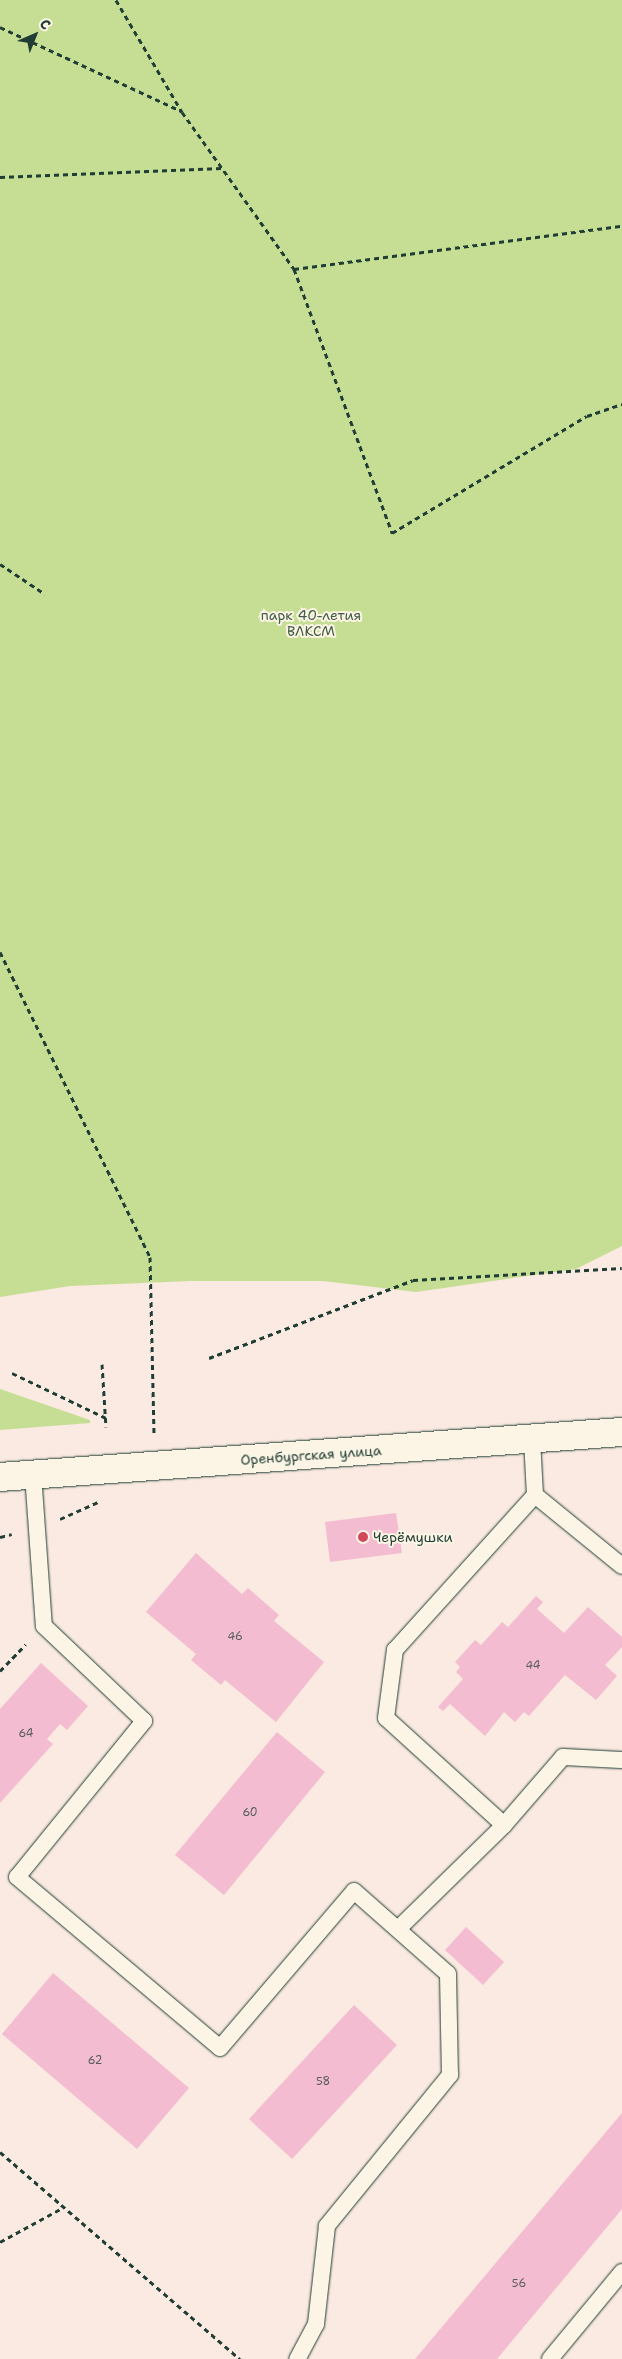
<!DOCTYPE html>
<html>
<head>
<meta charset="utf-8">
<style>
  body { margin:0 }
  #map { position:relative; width:622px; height:2359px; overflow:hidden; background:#faeae1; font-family:"Shantell Sans",sans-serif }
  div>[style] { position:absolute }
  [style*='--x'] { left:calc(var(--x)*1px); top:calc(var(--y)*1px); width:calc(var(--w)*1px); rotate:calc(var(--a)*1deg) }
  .green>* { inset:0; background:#c6de94 }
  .building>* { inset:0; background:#f4bcd0 }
  .path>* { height:3px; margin-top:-1.5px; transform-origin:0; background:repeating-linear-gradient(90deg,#1f3d34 0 5px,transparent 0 9px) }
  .roads { filter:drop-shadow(0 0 1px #1f3d34) drop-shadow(0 0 1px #1f3d34) }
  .service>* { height:16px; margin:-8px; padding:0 8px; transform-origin:8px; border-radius:8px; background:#fcf5e5 }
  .tertiary>* { height:28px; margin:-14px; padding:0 14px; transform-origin:14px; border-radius:14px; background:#fcf5e5 }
  .dots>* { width:14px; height:14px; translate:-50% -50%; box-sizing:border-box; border:2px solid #fcf5e5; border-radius:50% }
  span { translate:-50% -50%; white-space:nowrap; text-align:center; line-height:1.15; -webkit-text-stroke:4px #fcf5e5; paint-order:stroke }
  .number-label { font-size:11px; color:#545d5b }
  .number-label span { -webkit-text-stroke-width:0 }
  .park-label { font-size:14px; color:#405d47 }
  .street-label { font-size:14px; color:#1f3d34 }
  .poi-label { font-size:14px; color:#1f3d34 }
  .left { translate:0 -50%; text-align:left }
  .north { position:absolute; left:10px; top:10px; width:50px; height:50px; -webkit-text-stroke:4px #fcf5e5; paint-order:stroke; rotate:44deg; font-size:14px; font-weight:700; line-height:20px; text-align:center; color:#1f3d34 }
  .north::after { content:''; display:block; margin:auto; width:18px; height:22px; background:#1f3d34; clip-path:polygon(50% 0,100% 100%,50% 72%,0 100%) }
</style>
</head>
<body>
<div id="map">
  <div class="green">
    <i style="clip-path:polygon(0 0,622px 0,622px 1246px,576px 1269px,416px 1292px,323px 1281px,191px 1281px,70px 1286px,0 1297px)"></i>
    <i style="clip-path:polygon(0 1389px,90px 1420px,90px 1423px,0 1430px)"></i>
  </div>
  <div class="building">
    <i style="clip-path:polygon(396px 1513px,402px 1553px,330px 1562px,325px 1522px)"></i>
    <i style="clip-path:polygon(196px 1553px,242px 1594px,248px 1588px,279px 1615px,274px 1621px,324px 1662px,276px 1722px,225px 1680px,221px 1685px,191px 1660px,196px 1654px,146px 1612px)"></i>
    <i style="clip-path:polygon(536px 1596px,543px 1602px,537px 1609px,564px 1633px,588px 1607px,622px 1637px,622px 1647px,605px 1665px,617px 1676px,596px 1700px,565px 1675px,529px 1716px,524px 1712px,515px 1722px,504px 1712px,485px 1736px,450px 1704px,443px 1711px,438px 1707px,463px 1679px,456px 1672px,460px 1667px,455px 1662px,475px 1640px,481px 1645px,502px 1622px,508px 1627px)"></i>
    <i style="clip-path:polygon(41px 1663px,88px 1706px,67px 1730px,60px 1724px,47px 1739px,53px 1744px,0 1803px,0 1709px)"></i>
    <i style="clip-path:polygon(277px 1732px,325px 1772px,224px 1895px,175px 1855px)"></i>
    <i style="clip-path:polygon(466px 1927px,504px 1962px,483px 1985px,445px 1950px)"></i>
    <i style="clip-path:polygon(53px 1973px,189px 2088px,137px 2149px,2px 2034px)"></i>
    <i style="clip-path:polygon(354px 2005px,397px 2045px,292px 2159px,249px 2119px)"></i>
    <i style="clip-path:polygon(622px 2113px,622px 2209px,497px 2359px,415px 2359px)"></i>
  </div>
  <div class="path">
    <i style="--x:116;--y:0;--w:130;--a:59.5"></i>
    <i style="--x:182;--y:112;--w:193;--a:54.5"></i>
    <i style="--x:294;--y:269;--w:282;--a:69.6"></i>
    <i style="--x:392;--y:533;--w:227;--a:-31"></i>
    <i style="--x:587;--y:416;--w:37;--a:-19"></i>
    <i style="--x:0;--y:27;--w:200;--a:24.9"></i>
    <i style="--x:0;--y:177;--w:222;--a:-2.3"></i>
    <i style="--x:294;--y:269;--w:331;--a:-7.5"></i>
    <i style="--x:0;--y:564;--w:54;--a:33.7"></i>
    <i style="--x:0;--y:952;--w:340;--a:63.8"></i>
    <i style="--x:150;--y:1257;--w:179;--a:88.7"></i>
    <i style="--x:209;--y:1358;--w:218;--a:-20.9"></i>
    <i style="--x:413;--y:1280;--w:209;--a:-3.3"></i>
    <i style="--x:102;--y:1364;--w:63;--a:86.4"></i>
    <i style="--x:12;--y:1373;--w:104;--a:25.6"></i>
    <i style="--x:60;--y:1519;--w:42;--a:-24.1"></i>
    <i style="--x:0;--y:1537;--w:12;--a:-14"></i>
    <i style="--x:0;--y:1671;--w:37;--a:-46"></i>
    <i style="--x:0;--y:2152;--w:317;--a:40.8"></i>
    <i style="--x:0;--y:2242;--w:73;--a:-28.7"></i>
  </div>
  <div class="roads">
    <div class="service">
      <i style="--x:33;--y:1474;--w:152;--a:85.9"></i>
      <i style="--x:44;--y:1626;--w:138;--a:43.5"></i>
      <i style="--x:144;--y:1721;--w:201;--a:129.1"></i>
      <i style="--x:17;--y:1877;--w:265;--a:40.1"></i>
      <i style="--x:220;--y:2048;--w:206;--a:-49.5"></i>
      <i style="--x:354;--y:1891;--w:125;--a:41.4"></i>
      <i style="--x:448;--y:1974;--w:101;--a:88.9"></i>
      <i style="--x:450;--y:2075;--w:195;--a:129.2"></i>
      <i style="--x:327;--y:2226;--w:99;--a:96.4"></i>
      <i style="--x:316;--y:2324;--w:40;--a:118"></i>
      <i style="--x:535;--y:1495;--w:112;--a:39.2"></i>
      <i style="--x:504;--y:1825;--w:159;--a:-137.8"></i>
      <i style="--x:386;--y:1718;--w:69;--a:-82.5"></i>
      <i style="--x:395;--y:1650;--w:209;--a:-47.9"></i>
      <i style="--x:535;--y:1495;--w:56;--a:-93.1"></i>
      <i style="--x:399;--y:1928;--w:147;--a:-44.4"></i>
      <i style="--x:504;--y:1825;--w:90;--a:-49.1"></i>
      <i style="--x:563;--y:1757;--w:59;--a:2.9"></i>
      <i style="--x:550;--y:2359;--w:113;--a:-50.4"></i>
    </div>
    <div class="tertiary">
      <i style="--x:0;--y:1477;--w:624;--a:-4.14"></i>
    </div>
  </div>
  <div class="dots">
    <i style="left:363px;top:1537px;background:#d1495b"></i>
  </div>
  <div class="number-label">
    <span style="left:235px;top:1637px">46</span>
    <span style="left:533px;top:1666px">44</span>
    <span style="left:26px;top:1734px">64</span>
    <span style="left:250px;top:1813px">60</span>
    <span style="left:95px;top:2061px">62</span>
    <span style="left:323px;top:2082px">58</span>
    <span style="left:519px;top:2284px">56</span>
  </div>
  <div class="park-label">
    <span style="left:311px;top:623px">парк 40-летия<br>ВЛКСМ</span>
  </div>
  <div class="street-label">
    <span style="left:311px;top:1455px;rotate:-4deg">Оренбургская улица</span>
  </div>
  <div class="poi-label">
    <span class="left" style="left:373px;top:1537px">Черёмушки</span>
  </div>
  <div class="north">С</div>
</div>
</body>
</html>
